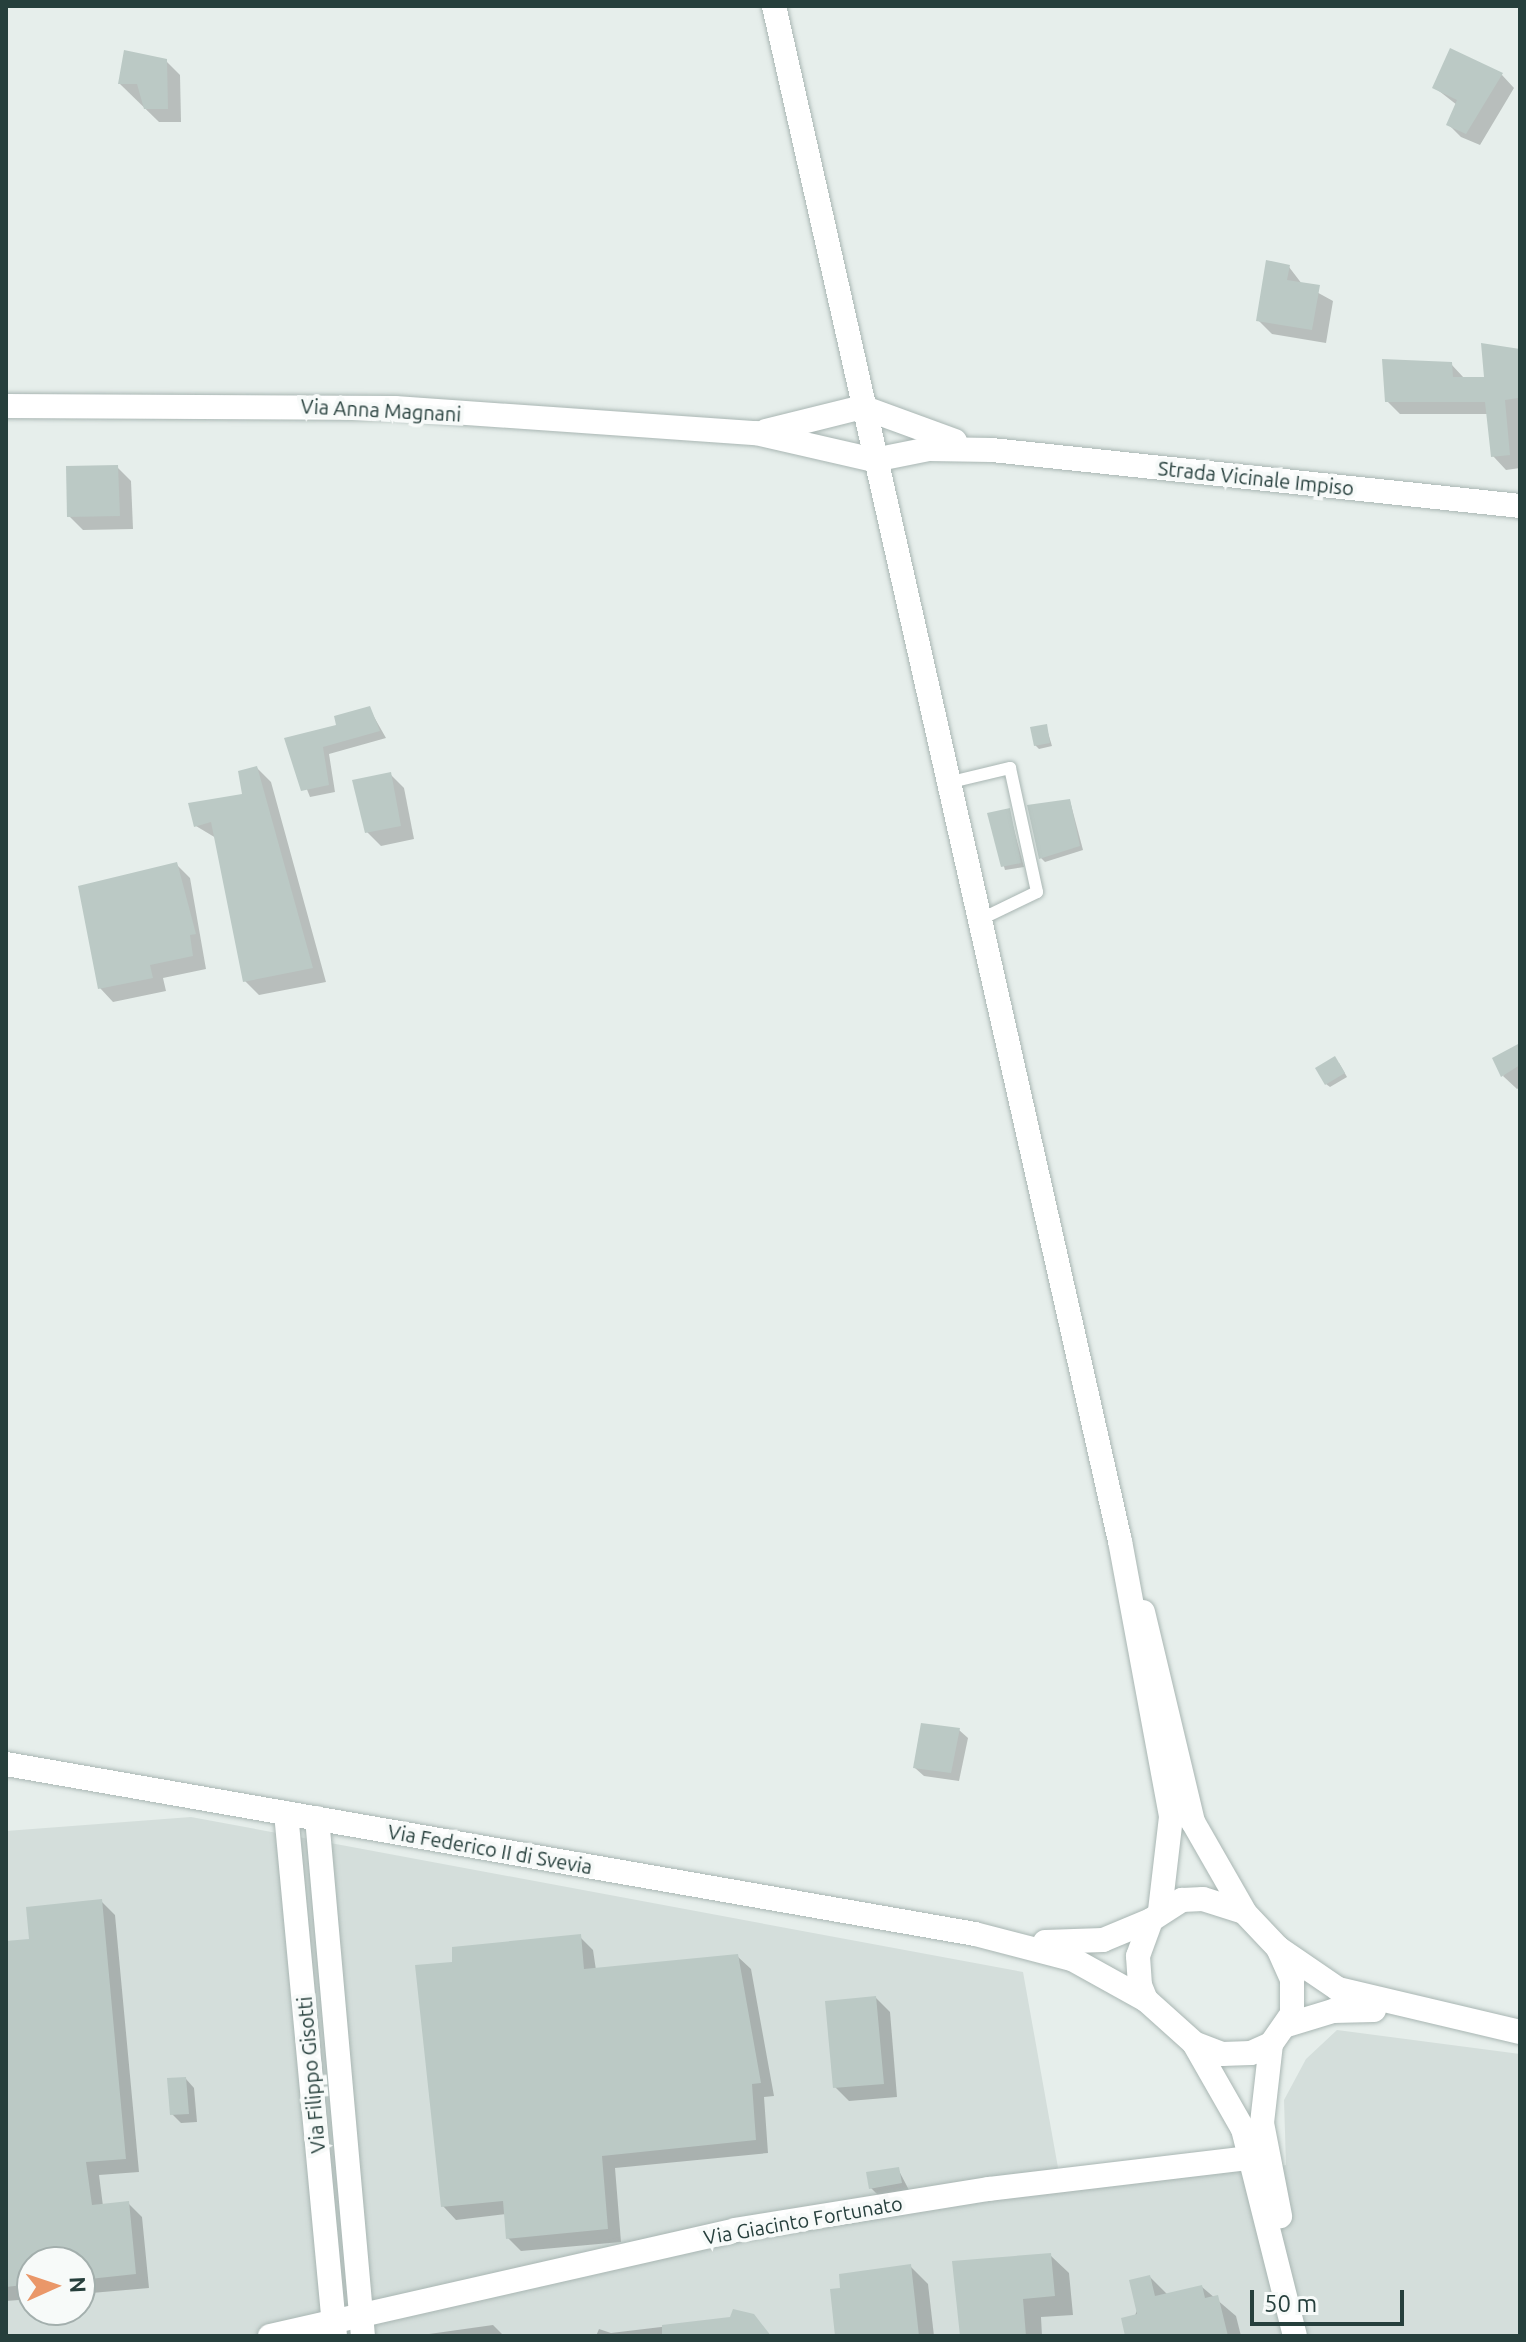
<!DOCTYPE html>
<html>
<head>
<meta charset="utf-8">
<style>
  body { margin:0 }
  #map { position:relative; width:1526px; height:2342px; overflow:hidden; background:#e6eeeb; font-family:Ubuntu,sans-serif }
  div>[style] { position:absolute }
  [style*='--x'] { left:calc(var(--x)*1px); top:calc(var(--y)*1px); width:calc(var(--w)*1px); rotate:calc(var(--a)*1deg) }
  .built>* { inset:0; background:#d4dedb }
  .shadow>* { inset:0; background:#0003 }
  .building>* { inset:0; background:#bbc9c5 }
  .roads { filter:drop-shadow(0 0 2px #a9b6b3) drop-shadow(0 0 2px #a9b6b3) }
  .lane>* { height:12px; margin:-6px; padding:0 6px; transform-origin:6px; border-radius:6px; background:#fff }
  .street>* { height:24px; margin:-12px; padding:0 12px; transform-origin:12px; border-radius:12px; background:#fff }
  .secondary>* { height:24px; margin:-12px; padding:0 12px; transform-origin:12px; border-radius:12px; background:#fff }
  span { translate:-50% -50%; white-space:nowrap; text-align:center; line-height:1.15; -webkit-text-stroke:8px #f7faf9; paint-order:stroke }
  .street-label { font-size:20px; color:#263f3c }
  .frame { position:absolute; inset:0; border:8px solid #263f3c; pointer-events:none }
  .north { position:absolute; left:16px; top:2246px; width:80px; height:80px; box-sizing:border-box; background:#f7faf9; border:2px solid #a3afad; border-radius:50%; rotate:87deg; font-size:22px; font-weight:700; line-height:32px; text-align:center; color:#263f3c }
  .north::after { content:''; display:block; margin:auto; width:28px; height:36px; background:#ea9769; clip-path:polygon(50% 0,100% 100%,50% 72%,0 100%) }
  .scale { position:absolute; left:1250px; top:2290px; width:154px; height:36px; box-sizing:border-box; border:4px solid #263f3c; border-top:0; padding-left:10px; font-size:24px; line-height:28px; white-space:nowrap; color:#263f3c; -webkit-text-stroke:6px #f7faf9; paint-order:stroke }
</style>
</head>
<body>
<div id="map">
  <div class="built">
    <i style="clip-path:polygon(evenodd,191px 1817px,1023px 1972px,1062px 2190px,1286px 2165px,1284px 2100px,1306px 2059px,1337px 2030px,1520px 2054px,1520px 2336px,6px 2336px,6px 1831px,191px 1817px,32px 2262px,80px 2262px,80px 2310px,32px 2310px,32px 2262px)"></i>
  </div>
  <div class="shadow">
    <i style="clip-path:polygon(166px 61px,180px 75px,181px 122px,159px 122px,120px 84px)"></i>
    <i style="clip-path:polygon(1502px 75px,1514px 88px,1480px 145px,1461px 137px,1448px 124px,1457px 105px,1434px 87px)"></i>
    <i style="clip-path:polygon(1289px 267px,1302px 284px,1333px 301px,1326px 343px,1272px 334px,1258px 320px)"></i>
    <i style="clip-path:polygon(1483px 345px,1520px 350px,1520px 468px,1506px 470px,1493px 456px,1488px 414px,1400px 414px,1387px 401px,1451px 364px,1464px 378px,1486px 379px)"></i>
    <i style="clip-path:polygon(117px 467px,131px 481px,133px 529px,83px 530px,69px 516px)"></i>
    <i style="clip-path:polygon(369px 708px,386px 738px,329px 754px,335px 792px,310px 797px,287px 739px,338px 727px)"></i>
    <i style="clip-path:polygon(1046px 726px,1052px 746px,1039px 749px,1035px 745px)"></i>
    <i style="clip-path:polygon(257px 768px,271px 782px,326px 982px,259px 995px,245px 981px,216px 838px,196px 826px,245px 795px)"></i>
    <i style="clip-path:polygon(390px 774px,404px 788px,414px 839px,381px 846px,367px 832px)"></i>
    <i style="clip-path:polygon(1070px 801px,1083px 850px,1045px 862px,1041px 858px)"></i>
    <i style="clip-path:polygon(1009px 811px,1024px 867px,1005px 870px,989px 815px)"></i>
    <i style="clip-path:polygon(176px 864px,190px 878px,206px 969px,163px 978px,166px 991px,113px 1002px,100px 988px)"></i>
    <i style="clip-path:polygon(1520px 1045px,1520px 1087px,1517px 1089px,1503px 1076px)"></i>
    <i style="clip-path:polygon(1339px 1063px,1347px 1077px,1330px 1087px,1326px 1084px)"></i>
    <i style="clip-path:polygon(959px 1730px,968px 1738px,959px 1781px,924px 1776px,915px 1768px)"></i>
    <i style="clip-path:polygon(101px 1901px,115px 1915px,139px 2172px,99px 2175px,103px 2206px,128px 2203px,142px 2217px,149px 2288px,80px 2294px,80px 2262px,32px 2262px,32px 2299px,6px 2301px,6px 1943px,31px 1941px)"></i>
    <i style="clip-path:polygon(580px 1937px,593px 1950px,596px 1970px,737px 1956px,751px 1969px,774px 2096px,764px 2097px,768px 2153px,615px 2168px,621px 2242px,521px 2251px,508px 2238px,506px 2214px,456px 2220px,443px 2206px,454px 1964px)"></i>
    <i style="clip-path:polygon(876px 1998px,890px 2012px,897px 2097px,849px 2101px,835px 2087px)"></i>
    <i style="clip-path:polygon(186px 2079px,194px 2088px,197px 2122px,181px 2123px,172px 2114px)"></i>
    <i style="clip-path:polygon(898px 2169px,910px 2192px,880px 2197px,871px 2188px)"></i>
    <i style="clip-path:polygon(1050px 2255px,1069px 2273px,1073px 2315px,1041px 2317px,1042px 2336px,962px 2336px)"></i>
    <i style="clip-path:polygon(910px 2266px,928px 2284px,934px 2336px,837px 2336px)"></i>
    <i style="clip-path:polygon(1150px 2277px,1168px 2295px,1202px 2287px,1236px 2316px,1241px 2336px,1127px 2336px)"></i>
    <i style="clip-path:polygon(753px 2316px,771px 2336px,596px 2336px,599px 2329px,611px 2333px)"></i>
    <i style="clip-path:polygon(493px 2325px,504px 2336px,429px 2336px,429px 2334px)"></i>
  </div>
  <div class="building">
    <i style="clip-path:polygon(1450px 48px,1503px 73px,1466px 134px,1446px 125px,1457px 100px,1432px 88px)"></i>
    <i style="clip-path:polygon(124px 50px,167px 59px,168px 109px,144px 109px,137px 84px,118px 84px)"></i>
    <i style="clip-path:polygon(1266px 260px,1290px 265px,1287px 280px,1320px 285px,1312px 330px,1256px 321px)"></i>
    <i style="clip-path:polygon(1481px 343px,1520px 349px,1518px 398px,1505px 400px,1510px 455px,1491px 457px,1485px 402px,1385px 402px,1382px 359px,1452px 362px,1453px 377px,1484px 377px)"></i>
    <i style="clip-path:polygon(118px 465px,120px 516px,67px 517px,66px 466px)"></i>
    <i style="clip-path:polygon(370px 706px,380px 731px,323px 747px,329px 785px,301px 791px,284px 738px,336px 725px,334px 716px)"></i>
    <i style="clip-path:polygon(1047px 724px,1050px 743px,1034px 746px,1030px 727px)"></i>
    <i style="clip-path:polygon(257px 766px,313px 968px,243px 982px,211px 822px,194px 827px,188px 803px,242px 794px,238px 771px)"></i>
    <i style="clip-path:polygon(391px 772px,401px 826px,365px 833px,352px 780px)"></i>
    <i style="clip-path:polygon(1070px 799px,1080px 846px,1039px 859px,1027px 805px)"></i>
    <i style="clip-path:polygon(1010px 808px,1021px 863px,1001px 867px,987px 813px)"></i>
    <i style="clip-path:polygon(177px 862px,196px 934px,190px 935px,193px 956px,150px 965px,153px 978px,98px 989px,78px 886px)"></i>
    <i style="clip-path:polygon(1520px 1043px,1520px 1065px,1501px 1077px,1492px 1058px)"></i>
    <i style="clip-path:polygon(1335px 1056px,1345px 1073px,1325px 1085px,1315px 1068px)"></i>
    <i style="clip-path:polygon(921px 1723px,960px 1728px,951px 1773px,913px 1768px)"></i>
    <i style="clip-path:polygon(102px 1899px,126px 2159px,86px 2162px,92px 2205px,129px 2201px,136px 2274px,80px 2280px,80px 2262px,32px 2262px,32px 2284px,6px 2287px,6px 1941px,29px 1939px,26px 1907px)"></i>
    <i style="clip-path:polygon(581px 1934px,584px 1969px,738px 1954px,761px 2083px,752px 2084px,756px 2140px,602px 2156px,608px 2229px,506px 2239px,503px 2201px,441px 2207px,415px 1965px,452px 1962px,452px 1947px)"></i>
    <i style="clip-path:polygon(876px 1996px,884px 2084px,833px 2088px,825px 2001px)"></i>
    <i style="clip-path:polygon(186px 2077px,189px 2114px,170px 2115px,167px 2078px)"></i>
    <i style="clip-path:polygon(899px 2167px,902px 2183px,869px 2189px,866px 2172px)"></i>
    <i style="clip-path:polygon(1051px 2253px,1055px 2296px,1023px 2299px,1026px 2336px,960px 2336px,952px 2261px)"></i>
    <i style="clip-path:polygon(911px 2264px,919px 2336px,835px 2336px,830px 2289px,840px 2288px,839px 2274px)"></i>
    <i style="clip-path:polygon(1150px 2275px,1155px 2296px,1202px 2285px,1205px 2298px,1218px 2295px,1228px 2336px,1125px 2336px,1121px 2318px,1137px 2314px,1129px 2280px)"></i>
    <i style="clip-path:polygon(733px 2309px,754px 2314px,771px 2336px,662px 2336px,662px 2325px,730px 2317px)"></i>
  </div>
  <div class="roads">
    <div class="lane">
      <i style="--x:947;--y:783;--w:65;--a:-13.4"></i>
      <i style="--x:1010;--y:768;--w:127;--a:77.7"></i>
      <i style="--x:1037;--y:892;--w:64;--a:154.2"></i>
    </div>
    <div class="street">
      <i style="--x:6;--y:406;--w:389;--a:0.3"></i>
      <i style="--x:395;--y:408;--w:362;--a:4"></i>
      <i style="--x:756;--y:433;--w:121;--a:12.9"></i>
      <i style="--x:874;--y:460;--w:56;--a:-11.3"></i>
      <i style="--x:929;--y:449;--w:63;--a:0.9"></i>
      <i style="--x:992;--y:450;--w:531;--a:6.05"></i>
      <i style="--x:766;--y:431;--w:99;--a:-14"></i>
      <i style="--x:862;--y:407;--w:99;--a:20.1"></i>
      <i style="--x:270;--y:2336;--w:477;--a:-12.8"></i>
      <i style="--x:735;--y:2230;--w:257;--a:-9.2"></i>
      <i style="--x:989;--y:2189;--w:263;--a:-6.8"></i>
    </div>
    <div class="secondary">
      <i style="--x:774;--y:6;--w:1574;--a:77.3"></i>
      <i style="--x:1120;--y:1541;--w:281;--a:79.5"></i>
      <i style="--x:1171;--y:1817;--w:95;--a:96.7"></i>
      <i style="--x:1143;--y:1612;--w:216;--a:76.6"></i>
      <i style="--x:1193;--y:1822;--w:103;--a:60.2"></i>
      <i style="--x:6;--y:1764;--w:984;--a:9.95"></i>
      <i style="--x:975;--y:1934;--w:100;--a:14.5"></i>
      <i style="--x:1072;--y:1959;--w:85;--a:29"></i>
      <i style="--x:286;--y:1813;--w:525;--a:84.65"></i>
      <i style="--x:317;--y:1818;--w:520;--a:84.93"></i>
      <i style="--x:1045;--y:1942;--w:58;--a:-2"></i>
      <i style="--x:1103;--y:1940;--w:52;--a:-22.6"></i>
      <i style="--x:1278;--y:1948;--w:35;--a:66"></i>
      <i style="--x:1292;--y:1980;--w:34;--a:90"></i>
      <i style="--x:1292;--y:2014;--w:37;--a:125"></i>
      <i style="--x:1271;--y:2044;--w:22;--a:156"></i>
      <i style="--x:1251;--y:2053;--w:29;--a:178"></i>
      <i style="--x:1222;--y:2054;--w:30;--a:-159"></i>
      <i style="--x:1194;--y:2043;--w:64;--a:-138.1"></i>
      <i style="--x:1146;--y:2000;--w:16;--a:-112"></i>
      <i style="--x:1140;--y:1985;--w:29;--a:-94"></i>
      <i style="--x:1138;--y:1956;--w:38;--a:-70"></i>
      <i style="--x:1151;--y:1920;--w:37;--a:-33"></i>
      <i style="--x:1182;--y:1900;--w:21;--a:-3"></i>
      <i style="--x:1203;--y:1899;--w:43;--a:17.6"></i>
      <i style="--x:1244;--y:1912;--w:50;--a:46.6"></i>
      <i style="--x:1278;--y:1948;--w:73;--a:34.3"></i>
      <i style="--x:1338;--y:1989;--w:187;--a:13.3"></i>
      <i style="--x:1287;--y:2025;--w:48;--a:-16.9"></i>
      <i style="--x:1333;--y:2011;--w:41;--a:-1.4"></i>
      <i style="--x:1271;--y:2044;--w:80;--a:96.5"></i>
      <i style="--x:1262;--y:2123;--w:95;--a:79"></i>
      <i style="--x:1195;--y:2045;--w:97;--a:60.3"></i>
      <i style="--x:1243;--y:2129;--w:213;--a:75.9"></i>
    </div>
  </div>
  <div class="street-label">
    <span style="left:381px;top:410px;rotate:3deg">Via Anna Magnani</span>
    <span style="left:1256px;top:478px;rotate:6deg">Strada Vicinale Impiso</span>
    <span style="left:490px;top:1849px;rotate:10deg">Via Federico II di Svevia</span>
    <span style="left:311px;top:2075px;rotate:-95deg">Via Filippo Gisotti</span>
    <span style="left:803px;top:2220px;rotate:-10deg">Via Giacinto Fortunato</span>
  </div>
  <div class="frame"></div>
  <div class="north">N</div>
  <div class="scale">50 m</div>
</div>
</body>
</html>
